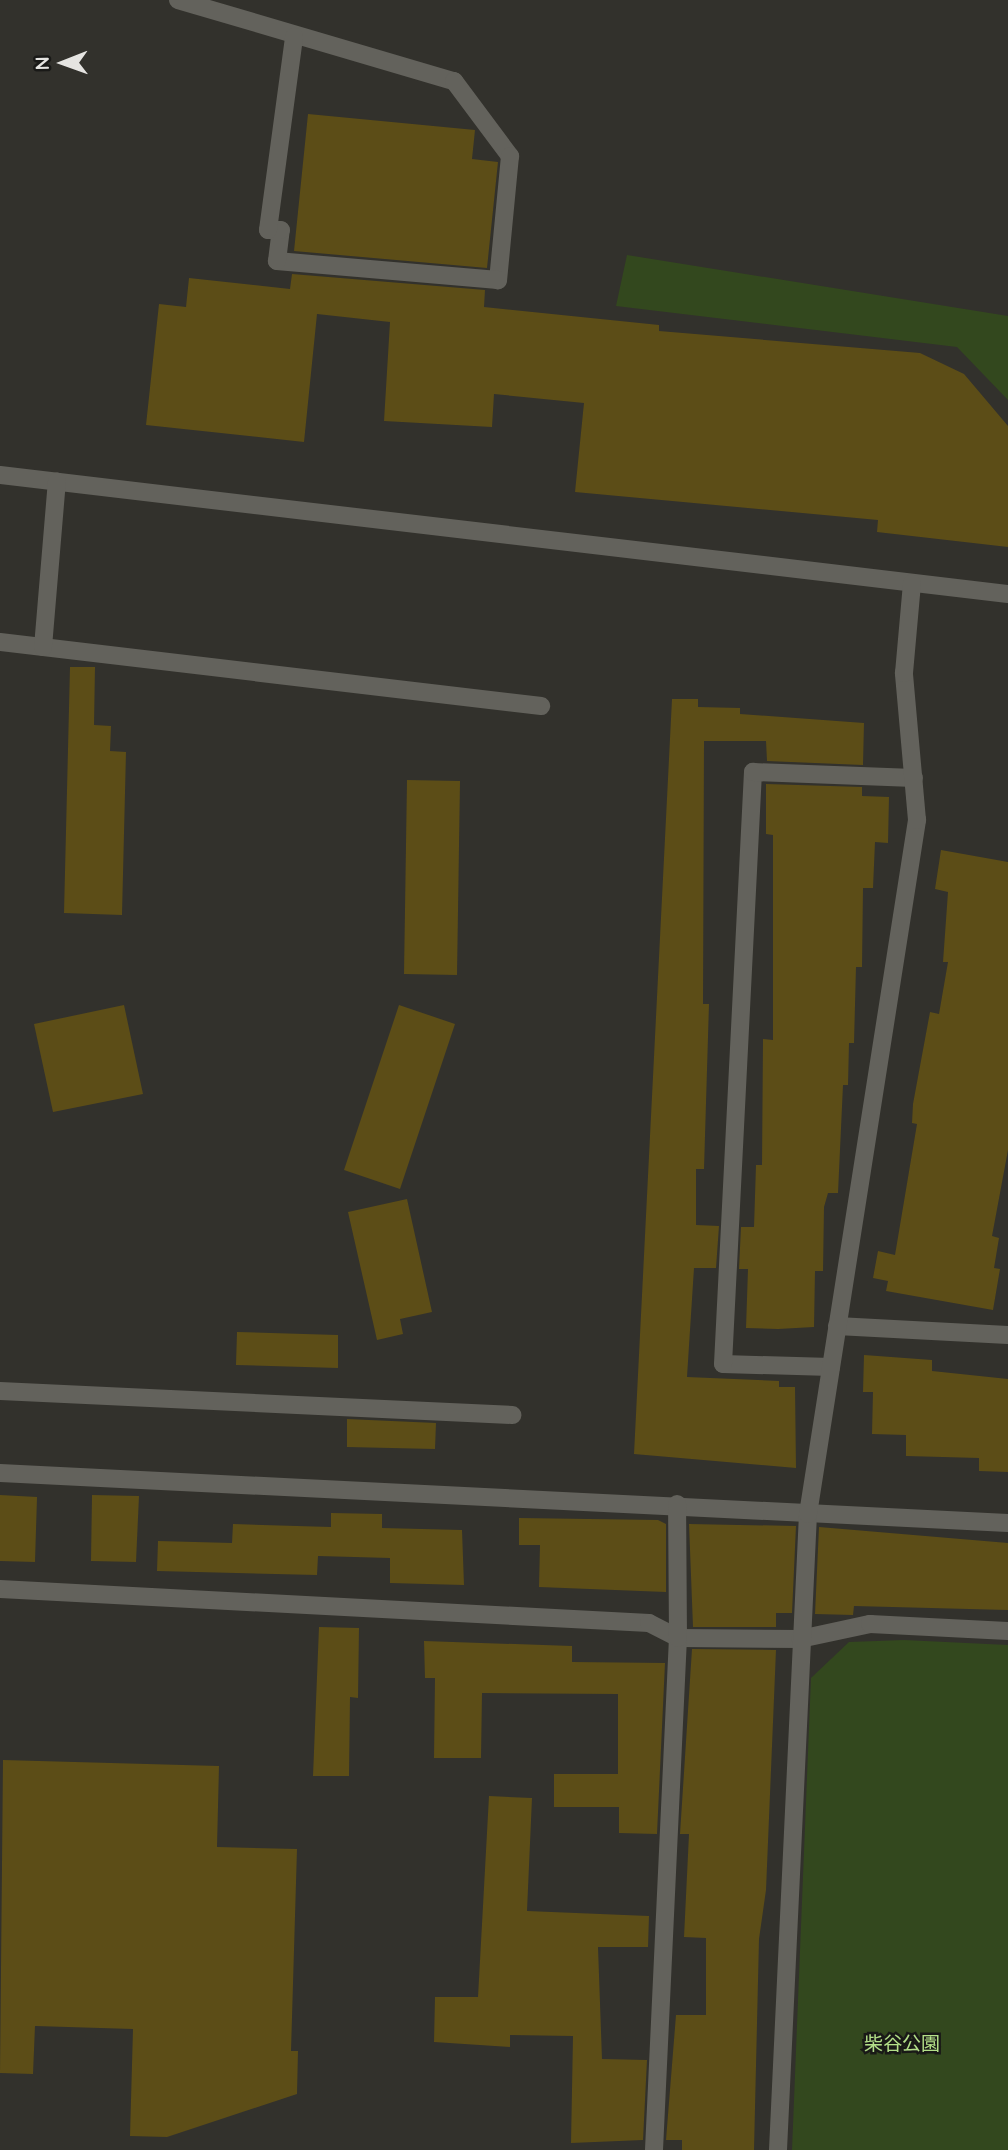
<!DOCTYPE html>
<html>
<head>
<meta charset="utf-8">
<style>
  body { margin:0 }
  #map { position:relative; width:1008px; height:2150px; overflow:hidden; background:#32312c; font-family:Quicksand,"Noto Sans JP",sans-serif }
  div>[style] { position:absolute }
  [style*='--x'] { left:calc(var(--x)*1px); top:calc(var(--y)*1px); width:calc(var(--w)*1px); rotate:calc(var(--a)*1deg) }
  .green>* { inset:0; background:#33481e }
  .building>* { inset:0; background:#5c4d17 }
  .minor>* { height:18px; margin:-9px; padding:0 9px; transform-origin:9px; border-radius:9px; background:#63625c }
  span { translate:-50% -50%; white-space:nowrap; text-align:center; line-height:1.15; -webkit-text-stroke:5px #191917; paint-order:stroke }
  .park-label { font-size:19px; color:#b4e089 }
  .north { position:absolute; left:28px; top:28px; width:70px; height:70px; -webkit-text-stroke:5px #191917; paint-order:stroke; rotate:269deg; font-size:19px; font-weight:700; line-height:28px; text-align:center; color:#e5e4e1 }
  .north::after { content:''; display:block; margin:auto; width:24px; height:32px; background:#e5e4e1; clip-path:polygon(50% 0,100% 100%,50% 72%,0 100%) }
</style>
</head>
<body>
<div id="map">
  <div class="green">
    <i style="clip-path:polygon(627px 255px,1008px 316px,1008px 400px,957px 347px,616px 306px)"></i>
    <i style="clip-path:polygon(904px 1640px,1008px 1645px,1008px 2150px,792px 2150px,811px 1678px,849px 1642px)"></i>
  </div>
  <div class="building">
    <i style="clip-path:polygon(308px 114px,475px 130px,472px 159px,498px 162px,487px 268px,294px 251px)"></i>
    <i style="clip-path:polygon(292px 274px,485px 290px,484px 307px,659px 325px,659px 331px,920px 353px,964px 374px,1008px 426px,1008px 547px,877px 532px,878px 520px,575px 492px,584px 403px,494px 394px,492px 427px,384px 421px,390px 322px,317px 314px,304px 442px,146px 425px,159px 304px,186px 307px,189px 278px,290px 289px)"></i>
    <i style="clip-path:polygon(70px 667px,95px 667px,94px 725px,111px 726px,110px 751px,126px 752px,122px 915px,64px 913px)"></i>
    <i style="clip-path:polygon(672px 699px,698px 699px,698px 707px,740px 708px,740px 714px,864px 723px,863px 765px,767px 761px,766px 741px,704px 741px,703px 1004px,709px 1004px,704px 1169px,696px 1169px,696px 1225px,719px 1226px,716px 1268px,694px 1268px,687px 1377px,779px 1381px,779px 1387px,795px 1387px,796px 1468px,634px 1454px)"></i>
    <i style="clip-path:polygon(407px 780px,460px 781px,457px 975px,404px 974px)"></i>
    <i style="clip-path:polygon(766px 784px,862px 787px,862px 796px,889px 797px,888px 843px,875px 842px,873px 888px,863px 888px,862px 967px,856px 967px,854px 1043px,849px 1043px,848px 1085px,843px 1085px,838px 1193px,828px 1193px,824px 1207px,823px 1271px,815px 1271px,814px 1327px,778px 1329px,746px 1328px,748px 1269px,739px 1269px,741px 1227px,754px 1227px,756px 1165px,762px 1165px,763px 1039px,773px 1040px,773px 835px,766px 834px)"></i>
    <i style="clip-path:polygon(941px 850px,1008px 862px,1008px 1150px,992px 1236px,999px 1238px,994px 1268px,1000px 1269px,993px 1310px,886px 1291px,888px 1281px,873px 1278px,878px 1251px,895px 1255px,917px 1124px,912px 1123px,913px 1104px,930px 1012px,939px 1014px,948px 962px,943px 962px,948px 892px,935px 889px)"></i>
    <i style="clip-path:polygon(124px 1005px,143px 1094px,53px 1112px,34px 1024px)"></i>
    <i style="clip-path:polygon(399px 1005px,455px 1024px,400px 1189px,344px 1170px)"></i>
    <i style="clip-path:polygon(407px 1199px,432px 1312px,400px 1319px,403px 1334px,377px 1340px,348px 1212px)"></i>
    <i style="clip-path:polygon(237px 1332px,338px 1335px,338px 1368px,236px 1365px)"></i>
    <i style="clip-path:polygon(864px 1355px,932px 1360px,932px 1371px,1008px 1379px,1008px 1472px,979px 1471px,979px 1458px,906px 1456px,906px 1435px,872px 1434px,873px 1392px,863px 1392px)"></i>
    <i style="clip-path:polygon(347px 1419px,436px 1423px,435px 1449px,347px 1447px)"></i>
    <i style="clip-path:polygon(0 1495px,37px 1497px,35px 1562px,0 1561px)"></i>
    <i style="clip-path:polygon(92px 1495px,139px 1496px,136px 1562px,91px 1561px)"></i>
    <i style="clip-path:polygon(331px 1513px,382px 1514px,382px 1528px,462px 1530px,464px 1585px,390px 1583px,390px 1558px,318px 1556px,317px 1575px,157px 1571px,158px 1541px,232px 1543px,233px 1524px,331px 1527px)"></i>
    <i style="clip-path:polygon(519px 1518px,658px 1520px,666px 1524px,666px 1592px,539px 1587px,540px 1545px,519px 1545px)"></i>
    <i style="clip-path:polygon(689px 1524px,796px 1526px,792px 1613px,776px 1613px,776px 1627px,693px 1627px)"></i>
    <i style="clip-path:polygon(819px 1527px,1008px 1543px,1008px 1610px,854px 1606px,853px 1615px,815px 1614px)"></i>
    <i style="clip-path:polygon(319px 1627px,359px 1628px,358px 1698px,350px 1697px,349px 1776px,313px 1776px)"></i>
    <i style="clip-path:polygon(424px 1641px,572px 1646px,572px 1662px,665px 1663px,657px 1834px,619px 1833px,619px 1807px,554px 1807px,554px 1774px,618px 1774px,618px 1694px,482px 1693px,481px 1758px,434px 1758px,435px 1678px,425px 1678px)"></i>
    <i style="clip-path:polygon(692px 1649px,776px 1650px,766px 1890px,759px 1939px,754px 2150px,682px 2150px,682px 2140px,666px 2140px,676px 2015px,706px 2015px,706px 1938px,684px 1937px,689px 1834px,680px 1834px)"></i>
    <i style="clip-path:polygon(3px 1760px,219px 1766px,217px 1847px,297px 1849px,291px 2051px,298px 2051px,297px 2094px,167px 2137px,130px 2136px,133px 2029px,35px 2026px,33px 2074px,0 2073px)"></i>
    <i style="clip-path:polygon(489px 1796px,532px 1798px,527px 1911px,649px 1916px,648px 1947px,598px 1947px,602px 2059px,647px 2060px,643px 2140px,571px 2143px,573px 2036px,510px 2035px,510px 2047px,434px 2042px,435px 1997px,478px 1997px)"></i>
  </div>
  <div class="minor">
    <i style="--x:178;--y:0;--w:288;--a:16.4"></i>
    <i style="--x:454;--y:81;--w:94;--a:53.3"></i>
    <i style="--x:510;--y:156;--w:125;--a:95.5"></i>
    <i style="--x:498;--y:280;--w:222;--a:-175.1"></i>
    <i style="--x:277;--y:261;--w:31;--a:-83"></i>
    <i style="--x:281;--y:230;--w:13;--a:180"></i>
    <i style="--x:268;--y:230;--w:195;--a:-82.3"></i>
    <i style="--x:0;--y:475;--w:1015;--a:6.73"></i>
    <i style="--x:0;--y:642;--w:545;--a:6.75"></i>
    <i style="--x:43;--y:647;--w:166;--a:-85.2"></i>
    <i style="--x:837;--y:1326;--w:171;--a:3"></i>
    <i style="--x:831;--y:1367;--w:108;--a:-178.4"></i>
    <i style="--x:723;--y:1364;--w:593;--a:-87.1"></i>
    <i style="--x:753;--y:772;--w:161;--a:2.1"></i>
    <i style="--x:0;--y:1391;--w:513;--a:2.68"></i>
    <i style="--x:0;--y:1473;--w:1009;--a:2.84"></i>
    <i style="--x:0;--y:1589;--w:650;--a:3"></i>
    <i style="--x:649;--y:1623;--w:33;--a:27"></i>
    <i style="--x:678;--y:1638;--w:122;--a:0.5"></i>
    <i style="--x:800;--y:1639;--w:72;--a:-12.1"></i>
    <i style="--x:870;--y:1624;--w:138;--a:2.9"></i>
    <i style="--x:654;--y:2150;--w:513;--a:-87.32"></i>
    <i style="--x:678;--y:1638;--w:134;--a:-90.4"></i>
    <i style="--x:778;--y:2150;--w:637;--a:-87.3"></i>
    <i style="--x:808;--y:1514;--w:703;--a:-81.07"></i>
    <i style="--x:917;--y:820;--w:148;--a:-95.1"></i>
    <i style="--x:904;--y:673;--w:90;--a:-84.9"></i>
  </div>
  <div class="park-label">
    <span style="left:902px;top:2044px">柴谷公園</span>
  </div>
  <div class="north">N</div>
</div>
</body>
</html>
